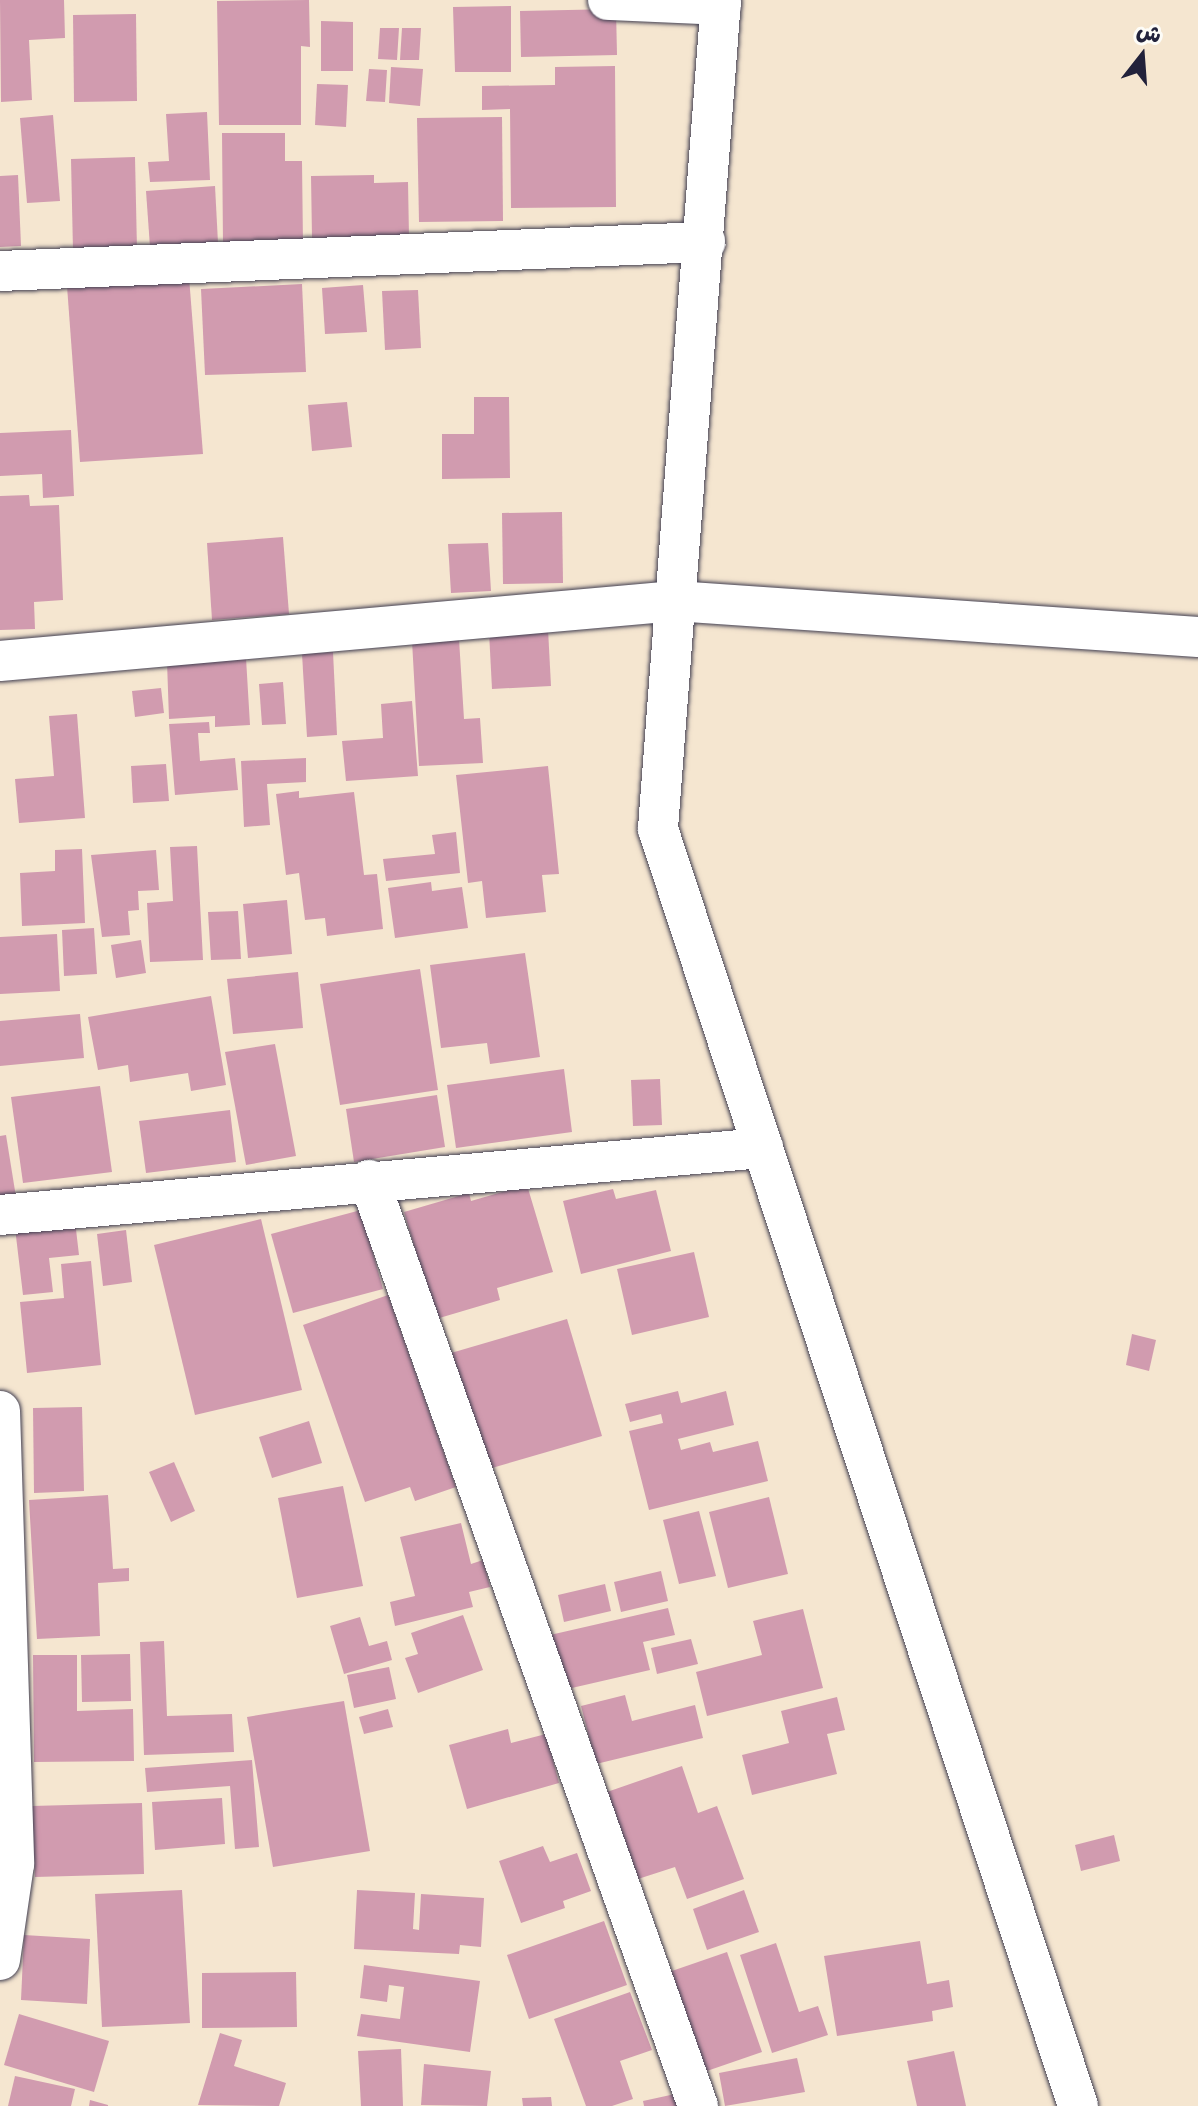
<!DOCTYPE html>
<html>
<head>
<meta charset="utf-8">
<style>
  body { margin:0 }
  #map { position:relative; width:1198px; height:2106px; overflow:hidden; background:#f5e6d0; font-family:Itim,"Playpen Sans Arabic",sans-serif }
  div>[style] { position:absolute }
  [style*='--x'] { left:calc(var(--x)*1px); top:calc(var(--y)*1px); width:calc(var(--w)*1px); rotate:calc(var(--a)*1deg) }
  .building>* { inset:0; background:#d19baf }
  .roads { filter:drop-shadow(0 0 2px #423f51) drop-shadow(0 0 2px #423f51) }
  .minor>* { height:40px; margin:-20px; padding:0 20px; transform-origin:20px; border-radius:20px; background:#fff }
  span { translate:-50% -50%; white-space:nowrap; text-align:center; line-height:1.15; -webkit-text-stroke:6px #fdfcf7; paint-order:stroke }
  .north { position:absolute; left:1102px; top:16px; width:80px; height:80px; -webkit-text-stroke:6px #fdfcf7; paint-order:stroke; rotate:17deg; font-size:22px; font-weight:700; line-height:32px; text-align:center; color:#22223b }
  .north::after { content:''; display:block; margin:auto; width:28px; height:36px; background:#22223b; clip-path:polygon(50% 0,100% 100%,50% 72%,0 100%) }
</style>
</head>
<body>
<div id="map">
  <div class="building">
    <i style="clip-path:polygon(0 0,64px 0,65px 38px,29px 40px,32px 100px,1px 102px)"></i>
    <i style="clip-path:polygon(309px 0,310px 47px,301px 46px,301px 125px,219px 125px,217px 1px)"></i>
    <i style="clip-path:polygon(511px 6px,511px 72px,455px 72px,453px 7px)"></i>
    <i style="clip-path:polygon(616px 9px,617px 55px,521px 57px,520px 11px)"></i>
    <i style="clip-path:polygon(136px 14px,137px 101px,74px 102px,73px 15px)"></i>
    <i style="clip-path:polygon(321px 21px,353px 22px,353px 71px,321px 71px)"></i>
    <i style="clip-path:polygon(380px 28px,399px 28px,397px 60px,378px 59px)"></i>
    <i style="clip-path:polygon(402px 28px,421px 28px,419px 60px,400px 60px)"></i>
    <i style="clip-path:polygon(615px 66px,616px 207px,511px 208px,510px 109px,482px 110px,482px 86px,555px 85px,555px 67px)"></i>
    <i style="clip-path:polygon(391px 67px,423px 69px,420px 106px,389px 103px)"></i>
    <i style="clip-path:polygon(369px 69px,387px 70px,385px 102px,366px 101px)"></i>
    <i style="clip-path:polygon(317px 84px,348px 85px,346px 127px,315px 125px)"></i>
    <i style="clip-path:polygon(207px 112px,210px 180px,150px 182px,148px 162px,169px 161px,166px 114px)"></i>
    <i style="clip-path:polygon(53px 115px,60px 201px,27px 203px,20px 118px)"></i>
    <i style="clip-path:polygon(502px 117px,503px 221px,419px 222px,417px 118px)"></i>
    <i style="clip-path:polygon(222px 133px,285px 133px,285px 161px,302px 161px,303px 245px,223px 245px)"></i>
    <i style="clip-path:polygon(135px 157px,137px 250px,73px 251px,71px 159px)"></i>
    <i style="clip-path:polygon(18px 175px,21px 246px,0 247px,0 176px)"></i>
    <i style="clip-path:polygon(374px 175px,374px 183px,408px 182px,409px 237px,312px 238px,311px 176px)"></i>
    <i style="clip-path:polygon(215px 186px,218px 243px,150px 247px,146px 191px)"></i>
    <i style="clip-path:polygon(189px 277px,203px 454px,80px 462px,67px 286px)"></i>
    <i style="clip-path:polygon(302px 284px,306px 372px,205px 375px,201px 289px)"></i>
    <i style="clip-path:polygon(363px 285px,367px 332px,325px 334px,322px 288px)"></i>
    <i style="clip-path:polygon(418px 290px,421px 348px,385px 350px,382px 291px)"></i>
    <i style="clip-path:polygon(474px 397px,509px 397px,510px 478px,442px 479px,442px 434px,474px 434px)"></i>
    <i style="clip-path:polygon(347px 402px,352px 447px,312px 451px,308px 405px)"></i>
    <i style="clip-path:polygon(71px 430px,74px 496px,43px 498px,42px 474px,0 476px,0 433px)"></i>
    <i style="clip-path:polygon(29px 495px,30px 506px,59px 505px,63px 600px,34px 602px,35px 629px,0 630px,0 496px)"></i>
    <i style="clip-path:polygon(562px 512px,563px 583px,503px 584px,502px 513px)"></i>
    <i style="clip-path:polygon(283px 537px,289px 614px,212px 620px,207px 543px)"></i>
    <i style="clip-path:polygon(488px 543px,491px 591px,451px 593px,448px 544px)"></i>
    <i style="clip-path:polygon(548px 629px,551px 686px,492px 689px,489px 632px)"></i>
    <i style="clip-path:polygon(459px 639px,464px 719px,480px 718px,483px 763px,419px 766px,412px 641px)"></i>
    <i style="clip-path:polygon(333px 652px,337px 735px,307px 737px,302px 654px)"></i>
    <i style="clip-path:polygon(246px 658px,250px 725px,215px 727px,215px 716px,169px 719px,167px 662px)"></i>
    <i style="clip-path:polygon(283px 682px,286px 724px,262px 725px,259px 684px)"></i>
    <i style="clip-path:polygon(161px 688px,164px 713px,135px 717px,132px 691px)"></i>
    <i style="clip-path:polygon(412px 701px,418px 776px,346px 781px,342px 741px,383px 738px,381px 704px)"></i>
    <i style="clip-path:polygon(77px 714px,85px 818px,19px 823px,15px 779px,54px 776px,49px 716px)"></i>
    <i style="clip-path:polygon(209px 722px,210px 733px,198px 733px,200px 761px,235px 758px,238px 790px,175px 795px,169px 724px)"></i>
    <i style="clip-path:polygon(306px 758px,306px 782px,267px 784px,270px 825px,244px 827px,241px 761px)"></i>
    <i style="clip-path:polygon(166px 764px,169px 801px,133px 803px,131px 766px)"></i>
    <i style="clip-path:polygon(548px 766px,559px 874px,542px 875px,546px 912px,486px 918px,482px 881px,468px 883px,456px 775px)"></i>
    <i style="clip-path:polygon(299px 791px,299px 798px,354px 792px,364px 875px,377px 874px,383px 929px,327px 936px,325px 918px,305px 920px,299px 873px,286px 875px,276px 794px)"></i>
    <i style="clip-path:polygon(456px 832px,460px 873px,386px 881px,383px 859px,435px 854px,432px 835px)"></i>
    <i style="clip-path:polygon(197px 846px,203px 960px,150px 962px,147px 903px,173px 901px,170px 847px)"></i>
    <i style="clip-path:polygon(82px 849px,85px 923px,22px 926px,20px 873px,55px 871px,55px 850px)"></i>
    <i style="clip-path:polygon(156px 850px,159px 890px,138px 891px,139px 910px,128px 911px,130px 935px,102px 937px,91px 855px)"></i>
    <i style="clip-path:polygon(431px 882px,432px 891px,462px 887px,468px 928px,395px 938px,388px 888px)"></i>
    <i style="clip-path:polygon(287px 900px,292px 954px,248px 958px,243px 904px)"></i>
    <i style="clip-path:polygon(238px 911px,241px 959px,211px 960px,208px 912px)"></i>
    <i style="clip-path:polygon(94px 928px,97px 974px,64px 976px,62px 930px)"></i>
    <i style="clip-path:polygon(57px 934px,60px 991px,0 994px,0 937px)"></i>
    <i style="clip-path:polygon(141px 940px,146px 973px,116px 978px,111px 945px)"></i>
    <i style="clip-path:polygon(525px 953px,540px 1057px,490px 1064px,487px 1043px,441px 1048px,430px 965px)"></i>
    <i style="clip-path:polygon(420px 969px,438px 1090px,340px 1105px,320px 984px)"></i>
    <i style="clip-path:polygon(298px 972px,303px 1028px,233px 1034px,227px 979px)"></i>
    <i style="clip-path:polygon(211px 996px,226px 1085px,191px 1091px,188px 1073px,130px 1082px,128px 1065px,98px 1070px,88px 1017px)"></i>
    <i style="clip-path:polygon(80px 1014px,84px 1058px,0 1066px,0 1021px)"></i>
    <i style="clip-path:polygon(275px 1044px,296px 1156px,246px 1165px,225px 1052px)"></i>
    <i style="clip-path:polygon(564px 1069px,572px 1132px,456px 1148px,447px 1085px)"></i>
    <i style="clip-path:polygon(660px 1079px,662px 1125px,633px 1126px,631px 1080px)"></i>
    <i style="clip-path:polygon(100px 1086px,112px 1172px,23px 1183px,11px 1097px)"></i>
    <i style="clip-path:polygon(437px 1095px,445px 1147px,354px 1162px,346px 1109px)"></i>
    <i style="clip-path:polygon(230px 1110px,236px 1162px,146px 1173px,139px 1121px)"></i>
    <i style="clip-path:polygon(6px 1135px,16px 1197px,0 1199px,0 1136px)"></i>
    <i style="clip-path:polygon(527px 1185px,553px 1272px,497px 1288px,500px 1300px,436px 1319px,404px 1212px,469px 1193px,471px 1201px)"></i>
    <i style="clip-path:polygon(613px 1189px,616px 1199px,656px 1190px,671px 1251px,581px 1274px,563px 1201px)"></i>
    <i style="clip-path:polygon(361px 1210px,383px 1289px,293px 1313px,271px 1234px)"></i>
    <i style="clip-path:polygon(261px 1219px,302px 1390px,195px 1415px,154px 1245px)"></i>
    <i style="clip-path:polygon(75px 1221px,79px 1255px,49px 1258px,53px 1292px,23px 1295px,15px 1228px)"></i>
    <i style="clip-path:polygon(126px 1230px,132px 1282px,103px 1286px,97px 1234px)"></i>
    <i style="clip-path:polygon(694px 1252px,709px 1317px,632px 1335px,617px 1269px)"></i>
    <i style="clip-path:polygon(91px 1261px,101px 1365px,27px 1373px,20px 1302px,64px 1298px,61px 1264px)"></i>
    <i style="clip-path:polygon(388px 1295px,456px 1487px,415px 1501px,410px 1487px,365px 1502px,303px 1325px)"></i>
    <i style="clip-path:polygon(567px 1319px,602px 1436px,485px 1470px,451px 1353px)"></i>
    <i style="clip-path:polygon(1132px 1334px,1156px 1340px,1149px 1371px,1126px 1365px)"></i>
    <i style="clip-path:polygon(678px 1391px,681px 1403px,726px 1391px,734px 1425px,678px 1439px,681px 1450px,710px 1442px,713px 1452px,758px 1441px,768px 1481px,649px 1510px,629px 1431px,663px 1423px,661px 1414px,630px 1422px,625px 1404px)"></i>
    <i style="clip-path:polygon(82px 1407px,84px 1491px,34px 1493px,33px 1408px)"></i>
    <i style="clip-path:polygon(309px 1421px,322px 1463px,272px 1478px,259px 1437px)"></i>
    <i style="clip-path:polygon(174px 1462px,195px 1511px,171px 1522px,149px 1472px)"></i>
    <i style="clip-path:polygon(343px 1486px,363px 1586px,297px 1598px,278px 1498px)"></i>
    <i style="clip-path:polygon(108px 1495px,113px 1569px,129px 1568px,129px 1581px,98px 1583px,100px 1636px,37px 1639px,29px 1500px)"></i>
    <i style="clip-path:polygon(769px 1497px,788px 1574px,728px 1588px,709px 1512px)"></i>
    <i style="clip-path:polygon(699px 1511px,716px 1576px,679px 1584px,663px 1520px)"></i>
    <i style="clip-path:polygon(461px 1523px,471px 1564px,483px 1560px,490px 1587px,469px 1592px,473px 1607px,395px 1626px,390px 1602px,415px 1596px,400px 1537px)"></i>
    <i style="clip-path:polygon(661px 1571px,668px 1601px,621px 1612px,614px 1582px)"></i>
    <i style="clip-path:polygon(605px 1584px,611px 1611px,564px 1622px,558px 1595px)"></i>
    <i style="clip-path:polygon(668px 1608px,675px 1635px,643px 1642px,650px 1670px,563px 1690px,550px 1635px)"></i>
    <i style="clip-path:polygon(803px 1609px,823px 1688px,707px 1716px,696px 1672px,762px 1655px,753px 1621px)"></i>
    <i style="clip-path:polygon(463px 1615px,483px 1670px,418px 1693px,405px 1658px,418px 1654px,411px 1633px)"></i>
    <i style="clip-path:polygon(360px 1617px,369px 1646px,387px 1641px,392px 1660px,344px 1674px,330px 1626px)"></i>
    <i style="clip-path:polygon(691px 1639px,698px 1664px,657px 1674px,651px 1648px)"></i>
    <i style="clip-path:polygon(164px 1641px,167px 1716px,232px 1714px,234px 1752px,144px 1755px,140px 1642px)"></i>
    <i style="clip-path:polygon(130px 1654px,131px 1701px,82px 1702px,81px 1655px)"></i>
    <i style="clip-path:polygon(33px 1655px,77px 1655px,77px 1711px,133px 1709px,134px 1761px,34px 1762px)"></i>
    <i style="clip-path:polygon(389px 1667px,396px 1699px,354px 1708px,347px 1675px)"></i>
    <i style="clip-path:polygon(625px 1695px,632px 1721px,695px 1705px,703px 1738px,596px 1764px,581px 1706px)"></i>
    <i style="clip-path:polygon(837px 1697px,845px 1730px,827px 1734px,837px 1774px,752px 1795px,742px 1755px,789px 1743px,781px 1711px)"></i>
    <i style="clip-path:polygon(344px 1701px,370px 1851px,273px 1867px,247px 1717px)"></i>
    <i style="clip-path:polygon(388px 1709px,393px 1727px,364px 1734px,359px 1717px)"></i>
    <i style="clip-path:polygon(508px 1729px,511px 1743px,546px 1734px,559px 1783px,467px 1809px,449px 1745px)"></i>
    <i style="clip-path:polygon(252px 1760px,259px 1847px,235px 1849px,230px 1786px,147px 1792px,145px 1768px)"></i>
    <i style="clip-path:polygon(682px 1766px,698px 1813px,717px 1806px,744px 1879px,687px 1899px,675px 1867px,638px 1879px,607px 1792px)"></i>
    <i style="clip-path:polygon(222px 1798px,225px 1844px,155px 1850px,152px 1802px)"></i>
    <i style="clip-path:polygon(142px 1803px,144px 1874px,35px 1877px,32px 1806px)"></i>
    <i style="clip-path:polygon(1114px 1835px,1120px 1861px,1081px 1871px,1075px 1845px)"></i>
    <i style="clip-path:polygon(543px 1846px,550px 1862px,577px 1853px,591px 1891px,563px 1901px,565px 1908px,521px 1923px,499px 1861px)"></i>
    <i style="clip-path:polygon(182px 1890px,190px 2023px,102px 2027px,95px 1894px)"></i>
    <i style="clip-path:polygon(357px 1890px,415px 1893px,413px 1929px,419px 1930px,421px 1894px,484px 1898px,481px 1947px,460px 1945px,459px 1954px,354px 1949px)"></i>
    <i style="clip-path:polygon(744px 1890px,759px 1932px,707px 1950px,693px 1909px)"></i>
    <i style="clip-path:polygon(604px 1921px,627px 1985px,529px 2019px,507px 1955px)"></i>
    <i style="clip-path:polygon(24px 1935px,90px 1939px,87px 2004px,21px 2000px)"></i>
    <i style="clip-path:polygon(920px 1941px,927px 1984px,949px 1980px,953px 2007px,932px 2011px,933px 2021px,837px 2036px,824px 1956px)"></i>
    <i style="clip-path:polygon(776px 1943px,799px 2012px,818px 2006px,828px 2035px,772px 2053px,740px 1955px)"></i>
    <i style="clip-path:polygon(727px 1952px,762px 2052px,704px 2072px,669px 1972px)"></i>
    <i style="clip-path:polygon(364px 1965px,480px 1981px,470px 2052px,357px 2036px,361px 2014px,400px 2019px,404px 1987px,389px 1985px,387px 2002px,360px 1998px)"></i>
    <i style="clip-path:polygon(296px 1972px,297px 2027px,202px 2028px,202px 1973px)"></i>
    <i style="clip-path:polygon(630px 1992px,652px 2050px,620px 2061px,633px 2099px,612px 2106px,586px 2106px,554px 2019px)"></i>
    <i style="clip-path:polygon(19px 2014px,109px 2041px,94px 2092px,4px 2065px)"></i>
    <i style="clip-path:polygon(220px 2033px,242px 2040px,234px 2066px,286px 2083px,279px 2106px,198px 2105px)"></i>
    <i style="clip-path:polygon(401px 2049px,403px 2106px,361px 2106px,358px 2051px)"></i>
    <i style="clip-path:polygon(954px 2051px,966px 2106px,917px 2106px,907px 2061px)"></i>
    <i style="clip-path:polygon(797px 2058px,805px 2092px,725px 2106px,719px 2073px)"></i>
    <i style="clip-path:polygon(424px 2064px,491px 2071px,487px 2106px,421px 2105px)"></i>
    <i style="clip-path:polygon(15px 2076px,75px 2089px,71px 2106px,8px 2106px)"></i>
    <i style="clip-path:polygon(675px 2094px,678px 2106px,644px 2106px,643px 2101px)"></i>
    <i style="clip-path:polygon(551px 2097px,552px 2106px,523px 2106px,522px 2098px)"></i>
    <i style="clip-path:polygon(90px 2100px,108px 2105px,108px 2106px,89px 2106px)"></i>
  </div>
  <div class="roads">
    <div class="minor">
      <i style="--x:608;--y:0;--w:113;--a:2.5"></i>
      <i style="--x:721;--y:0;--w:831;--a:94.35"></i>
      <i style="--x:658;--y:829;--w:1344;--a:71.79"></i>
      <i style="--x:0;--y:271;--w:706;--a:-2.36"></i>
      <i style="--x:0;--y:661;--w:678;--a:-5.08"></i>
      <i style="--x:675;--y:601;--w:524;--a:3.94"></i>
      <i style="--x:369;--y:1180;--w:983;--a:70.44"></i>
      <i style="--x:0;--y:1215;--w:766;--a:-5.02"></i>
      <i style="--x:0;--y:1411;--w:453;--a:88.2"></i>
      <i style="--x:14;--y:1864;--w:97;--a:98.3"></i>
    </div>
  </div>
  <div class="north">ش</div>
</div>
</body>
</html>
